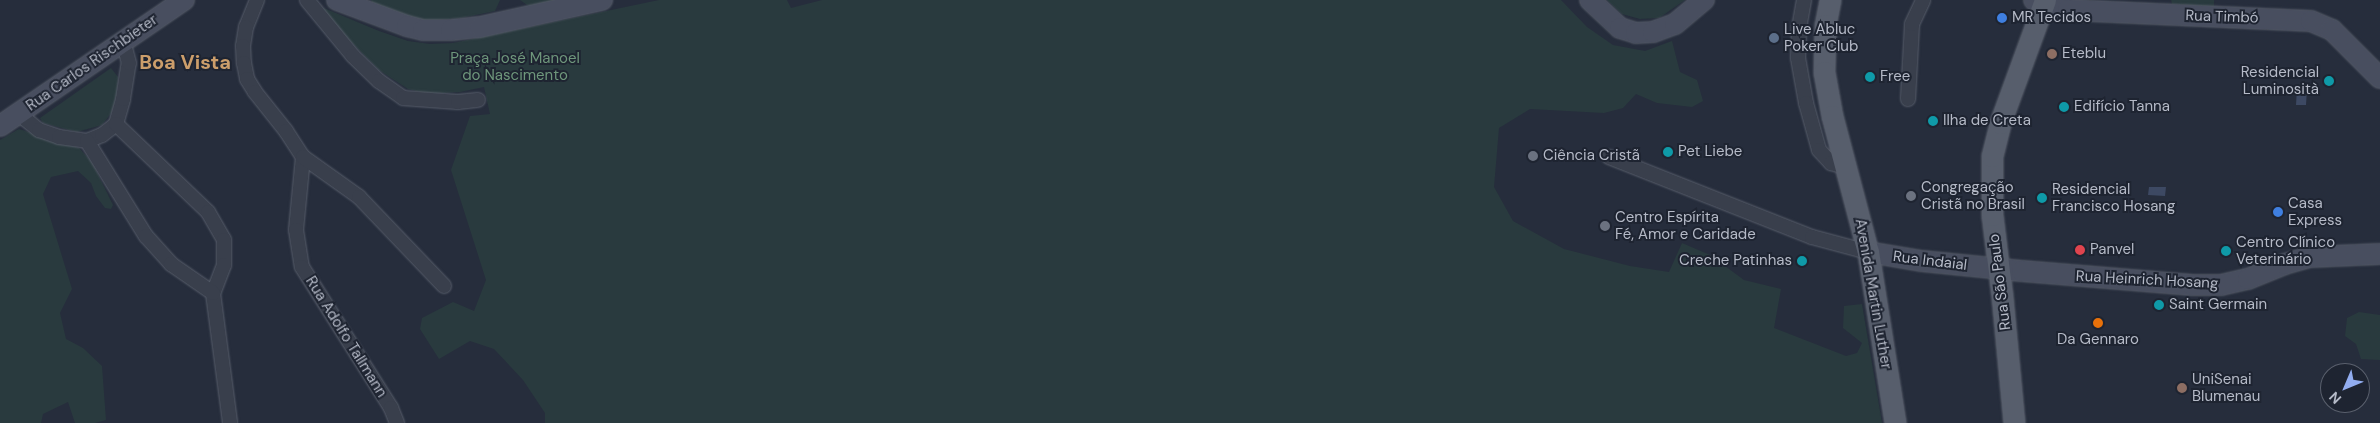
<!DOCTYPE html>
<html>
<head>
<meta charset="utf-8">
<style>
  body { margin:0 }
  #map { position:relative; width:2380px; height:423px; overflow:hidden; background:#262d3c; font-family:"DM Sans",sans-serif }
  div>[style] { position:absolute }
  [style*='--x'] { left:calc(var(--x)*1px); top:calc(var(--y)*1px); width:calc(var(--w)*1px); rotate:calc(var(--a)*1deg) }
  .green>* { inset:0; background:#293a3e }
  .water>* { inset:0; background:#3d4963 }
  .roads { filter:drop-shadow(0 0 1px #575d6a) drop-shadow(0 0 1px #575d6a) }
  .street>* { height:14px; margin:-7px; padding:0 7px; transform-origin:7px; border-radius:7px; background:#393f4c }
  .secondary>* { height:20px; margin:-10px; padding:0 10px; transform-origin:10px; border-radius:10px; background:#484e5f }
  .primary>* { height:21px; margin:-10.5px; padding:0 10.5px; transform-origin:10.5px; border-radius:10.5px; background:#575e6c }
  .dots>* { width:14px; height:14px; translate:-50% -50%; box-sizing:border-box; border:2px solid #1e2431; border-radius:50% }
  span { translate:-50% -50%; white-space:nowrap; text-align:center; line-height:1.15; -webkit-text-stroke:4px #1e2431; paint-order:stroke }
  .street-label { font-size:15px; color:#b5bac7 }
  .poi-label { font-size:15px; color:#b5bac7 }
  .left { translate:0 -50%; text-align:left }
  .right { translate:-100% -50%; text-align:right }
  .park-label { font-size:15px; color:#6e967b }
  .district-label { font-size:20px; color:#cc9e6b; font-weight:700 }
  .north { position:absolute; left:2320px; top:363px; width:50px; height:50px; box-sizing:border-box; background:#1e2431; border:1px solid #5a606d; border-radius:50%; rotate:225deg; font-size:14px; font-weight:700; line-height:20px; text-align:center; color:#b5bac7 }
  .north::after { content:''; display:block; margin:auto; width:18px; height:22px; background:#92adf0; clip-path:polygon(50% 0,100% 100%,50% 72%,0 100%) }
</style>
</head>
<body>
<div id="map">
  <div class="green">
    <i style="clip-path:polygon(371px 0,500px 0,495px 11px,461px 18px,425px 21px,390px 15px,373px 4px)"></i>
    <i style="clip-path:polygon(520px 0,557px 0,530px 7px)"></i>
    <i style="clip-path:polygon(659px 0,787px 0,791px 8px,822px 0,1561px 0,1587px 27px,1613px 45px,1645px 51px,1672px 41px,1680px 72px,1697px 80px,1703px 101px,1692px 107px,1657px 103px,1636px 94px,1623px 108px,1604px 113px,1530px 109px,1499px 128px,1494px 187px,1513px 221px,1564px 249px,1630px 266px,1669px 272px,1682px 243px,1710px 255px,1744px 280px,1781px 289px,1774px 328px,1846px 356px,1857px 353px,1862px 343px,1843px 328px,1844px 306px,1862px 304px,1882px 423px,545px 423px,545px 413px,523px 380px,494px 349px,470px 341px,439px 359px,420px 329px,422px 318px,453px 302px,474px 311px,486px 280px,451px 170px,470px 116px,490px 114px,484px 87px,460px 92px,428px 94px,408px 89px,379px 70px,337px 28px,319px 6px,379px 31px,408px 41px,430px 44px,453px 43px)"></i>
    <i style="clip-path:polygon(1607px 0,1685px 0,1659px 18px,1640px 19px,1622px 14px)"></i>
    <i style="clip-path:polygon(2171px 0,2214px 0,2214px 7px,2172px 4px)"></i>
    <i style="clip-path:polygon(111px 68px,118px 77px,117px 93px,112px 112px,102px 125px,77px 132px,43px 123px,40px 118px)"></i>
    <i style="clip-path:polygon(19px 129px,79px 148px,92px 162px,113px 205px,111px 209px,105px 208px,96px 196px,91px 183px,78px 171px,51px 177px,43px 194px,72px 289px,60px 313px,66px 339px,83px 348px,102px 366px,106px 420px,95px 423px,75px 423px,68px 402px,43px 414px,41px 423px,0 423px,0 140px)"></i>
    <i style="clip-path:polygon(2359px 312px,2380px 315px,2380px 360px,2361px 359px,2356px 344px,2345px 336px,2347px 318px)"></i>
  </div>
  <div class="water">
    <i style="clip-path:polygon(2297px 88px,2307px 88px,2306px 105px,2296px 105px)"></i>
    <i style="clip-path:polygon(2149px 187px,2166px 187px,2165px 196px,2148px 195px)"></i>
  </div>
  <div class="roads">
    <div class="street">
      <i style="--x:257;--y:0;--w:29;--a:112"></i>
      <i style="--x:246;--y:27;--w:19;--a:99"></i>
      <i style="--x:243;--y:46;--w:17;--a:87"></i>
      <i style="--x:244;--y:63;--w:16;--a:79"></i>
      <i style="--x:247;--y:79;--w:15;--a:58"></i>
      <i style="--x:255;--y:92;--w:50;--a:51.5"></i>
      <i style="--x:286;--y:131;--w:31;--a:57"></i>
      <i style="--x:303;--y:157;--w:73;--a:95.5"></i>
      <i style="--x:296;--y:230;--w:37;--a:81"></i>
      <i style="--x:302;--y:267;--w:167;--a:57.7"></i>
      <i style="--x:391;--y:408;--w:16;--a:68"></i>
      <i style="--x:307;--y:0;--w:72;--a:50.6"></i>
      <i style="--x:353;--y:56;--w:36;--a:44"></i>
      <i style="--x:379;--y:81;--w:29;--a:35"></i>
      <i style="--x:403;--y:98;--w:55;--a:4.2"></i>
      <i style="--x:458;--y:102;--w:20;--a:-6"></i>
      <i style="--x:1804;--y:0;--w:28;--a:100"></i>
      <i style="--x:1799;--y:28;--w:30;--a:92"></i>
      <i style="--x:1798;--y:58;--w:46;--a:79.9"></i>
      <i style="--x:1806;--y:103;--w:49;--a:74.5"></i>
      <i style="--x:1819;--y:150;--w:18;--a:47"></i>
      <i style="--x:1831;--y:163;--w:15;--a:16"></i>
      <i style="--x:1908;--y:99;--w:75;--a:-86.9"></i>
      <i style="--x:1912;--y:24;--w:26;--a:-65"></i>
      <i style="--x:19;--y:114;--w:26;--a:39"></i>
      <i style="--x:39;--y:130;--w:21;--a:19"></i>
      <i style="--x:59;--y:137;--w:28;--a:8"></i>
      <i style="--x:87;--y:141;--w:16;--a:-22"></i>
      <i style="--x:102;--y:135;--w:18;--a:-38"></i>
      <i style="--x:116;--y:124;--w:26;--a:-74"></i>
      <i style="--x:123;--y:99;--w:36;--a:-81"></i>
      <i style="--x:129;--y:63;--w:23;--a:-105"></i>
      <i style="--x:116;--y:124;--w:127;--a:43.7"></i>
      <i style="--x:208;--y:212;--w:32;--a:60"></i>
      <i style="--x:224;--y:240;--w:25;--a:90"></i>
      <i style="--x:224;--y:265;--w:30;--a:111"></i>
      <i style="--x:213;--y:293;--w:131;--a:82.5"></i>
      <i style="--x:87;--y:141;--w:112;--a:58.2"></i>
      <i style="--x:146;--y:236;--w:38;--a:48"></i>
      <i style="--x:171;--y:264;--w:51;--a:34.6"></i>
      <i style="--x:303;--y:157;--w:69;--a:35.5"></i>
      <i style="--x:359;--y:197;--w:123;--a:46.3"></i>
      <i style="--x:1609;--y:157;--w:218;--a:21.5"></i>
      <i style="--x:1812;--y:237;--w:58;--a:15"></i>
    </div>
    <div class="secondary">
      <i style="--x:337;--y:0;--w:75;--a:20.4"></i>
      <i style="--x:407;--y:26;--w:16;--a:14"></i>
      <i style="--x:423;--y:30;--w:28;--a:0"></i>
      <i style="--x:451;--y:30;--w:29;--a:-6"></i>
      <i style="--x:480;--y:27;--w:125;--a:-12.5"></i>
      <i style="--x:1590;--y:0;--w:41;--a:43"></i>
      <i style="--x:1620;--y:28;--w:17;--a:17"></i>
      <i style="--x:1636;--y:33;--w:17;--a:-3"></i>
      <i style="--x:1653;--y:32;--w:23;--a:-20"></i>
      <i style="--x:1675;--y:24;--w:38;--a:-40"></i>
      <i style="--x:2034;--y:0;--w:35;--a:16"></i>
      <i style="--x:2068;--y:10;--w:243;--a:2.6"></i>
      <i style="--x:2311;--y:21;--w:23;--a:23"></i>
      <i style="--x:2332;--y:30;--w:68;--a:45"></i>
      <i style="--x:0;--y:126;--w:223;--a:-34.4"></i>
      <i style="--x:1868;--y:252;--w:55;--a:9.5"></i>
      <i style="--x:1922;--y:261;--w:100;--a:5.7"></i>
      <i style="--x:2022;--y:271;--w:171;--a:4.7"></i>
      <i style="--x:2192;--y:285;--w:29;--a:0"></i>
      <i style="--x:2221;--y:285;--w:28;--a:-13"></i>
      <i style="--x:2248;--y:279;--w:40;--a:-22"></i>
      <i style="--x:2285;--y:264;--w:26;--a:-16"></i>
      <i style="--x:2310;--y:257;--w:70;--a:-2.5"></i>
    </div>
    <div class="primary">
      <i style="--x:1830;--y:0;--w:25;--a:101"></i>
      <i style="--x:1825;--y:25;--w:47;--a:91.2"></i>
      <i style="--x:1824;--y:72;--w:45;--a:79.7"></i>
      <i style="--x:1832;--y:116;--w:141;--a:75.2"></i>
      <i style="--x:1868;--y:252;--w:173;--a:81"></i>
      <i style="--x:2014;--y:423;--w:128;--a:-95.4"></i>
      <i style="--x:2002;--y:296;--w:82;--a:-97"></i>
      <i style="--x:1992;--y:215;--w:59;--a:-90"></i>
      <i style="--x:1992;--y:156;--w:34;--a:-76"></i>
      <i style="--x:2000;--y:123;--w:131;--a:-69.9"></i>
    </div>
  </div>
  <div class="dots">
    <i style="left:2002px;top:18px;background:#3f7fe0"></i>
    <i style="left:1774px;top:38px;background:#5c6f8a"></i>
    <i style="left:2052px;top:54px;background:#8d6e63"></i>
    <i style="left:1870px;top:77px;background:#0f9aa8"></i>
    <i style="left:2329px;top:81px;background:#0f9aa8"></i>
    <i style="left:2064px;top:107px;background:#0f9aa8"></i>
    <i style="left:1933px;top:121px;background:#0f9aa8"></i>
    <i style="left:1668px;top:152px;background:#0f9aa8"></i>
    <i style="left:1533px;top:156px;background:#6b7280"></i>
    <i style="left:1911px;top:196px;background:#6b7280"></i>
    <i style="left:2042px;top:198px;background:#0f9aa8"></i>
    <i style="left:2278px;top:212px;background:#3f7fe0"></i>
    <i style="left:1605px;top:226px;background:#6b7280"></i>
    <i style="left:2080px;top:250px;background:#e0444e"></i>
    <i style="left:2226px;top:251px;background:#0f9aa8"></i>
    <i style="left:1802px;top:261px;background:#0f9aa8"></i>
    <i style="left:2159px;top:305px;background:#0f9aa8"></i>
    <i style="left:2098px;top:323px;background:#e8710a"></i>
    <i style="left:2182px;top:388px;background:#8d6e63"></i>
  </div>
  <div class="street-label">
    <span style="left:2222px;top:17px;rotate:2deg">Rua Timbó</span>
    <span style="left:92px;top:63px;rotate:-35deg">Rua Carlos Rischbieter</span>
    <span style="left:1930px;top:261px;rotate:7deg">Rua Indaial</span>
    <span style="left:2147px;top:280px;rotate:3deg">Rua Heinrich Hosang</span>
    <span style="left:2000px;top:282px;rotate:-97deg">Rua São Paulo</span>
    <span style="left:1873px;top:294px;rotate:80deg">Avenida Martin Luther</span>
    <span style="left:346px;top:337px;rotate:58deg">Rua Adolfo Tallmann</span>
  </div>
  <div class="poi-label">
    <span class="left" style="left:2012px;top:18px">MR Tecidos</span>
    <span class="left" style="left:1784px;top:38px">Live Abluc<br>Poker Club</span>
    <span class="left" style="left:2062px;top:54px">Eteblu</span>
    <span class="right" style="left:2319px;top:81px">Residencial<br>Luminosità</span>
    <span class="left" style="left:1880px;top:77px">Free</span>
    <span class="left" style="left:2074px;top:107px">Edifício Tanna</span>
    <span class="left" style="left:1943px;top:121px">Ilha de Creta</span>
    <span class="left" style="left:1678px;top:152px">Pet Liebe</span>
    <span class="left" style="left:1543px;top:156px">Ciência Cristã</span>
    <span class="left" style="left:1921px;top:196px">Congregação<br>Cristã no Brasil</span>
    <span class="left" style="left:2052px;top:198px">Residencial<br>Francisco Hosang</span>
    <span class="left" style="left:2288px;top:212px">Casa<br>Express</span>
    <span class="left" style="left:1615px;top:226px">Centro Espírita<br>Fé, Amor e Caridade</span>
    <span class="left" style="left:2236px;top:251px">Centro Clínico<br>Veterinário</span>
    <span class="left" style="left:2090px;top:250px">Panvel</span>
    <span class="right" style="left:1792px;top:261px">Creche Patinhas</span>
    <span class="left" style="left:2169px;top:305px">Saint Germain</span>
    <span style="left:2098px;top:340px">Da Gennaro</span>
    <span class="left" style="left:2192px;top:388px">UniSenai<br>Blumenau</span>
  </div>
  <div class="park-label">
    <span style="left:515px;top:67px">Praça José Manoel<br>do Nascimento</span>
  </div>
  <div class="district-label">
    <span style="left:185px;top:62px">Boa Vista</span>
  </div>
  <div class="north">N</div>
</div>
</body>
</html>
